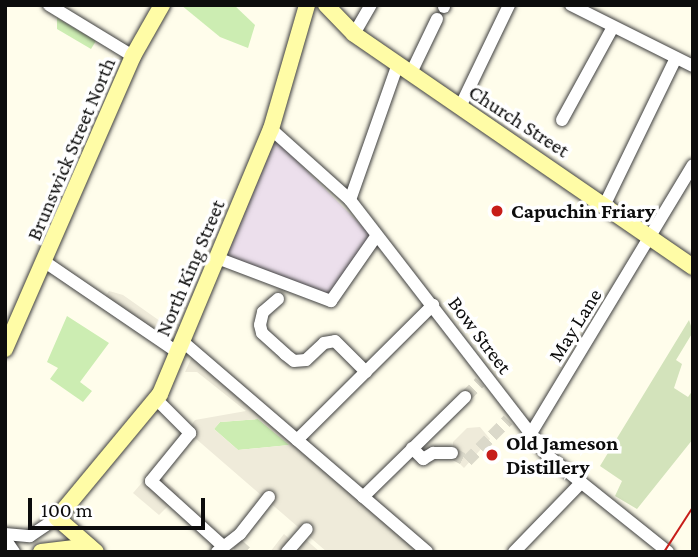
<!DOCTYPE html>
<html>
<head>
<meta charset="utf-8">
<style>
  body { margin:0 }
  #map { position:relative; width:698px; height:557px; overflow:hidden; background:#fffdeb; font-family:"Crimson Pro",serif }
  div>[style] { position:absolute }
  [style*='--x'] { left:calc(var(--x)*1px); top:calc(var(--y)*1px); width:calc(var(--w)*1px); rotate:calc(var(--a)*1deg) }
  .industrial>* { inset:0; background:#ecdfec }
  .green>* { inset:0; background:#ccedb2 }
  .cemetery>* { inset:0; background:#d3e3bb }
  .plaza>* { inset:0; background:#efebda }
  .street-tunnel>* { height:12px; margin-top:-6px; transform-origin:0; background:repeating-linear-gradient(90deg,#dbd9ca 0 12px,transparent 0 18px) }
  .roads { filter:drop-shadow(0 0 2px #3f3f3f) drop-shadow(0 0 2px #3f3f3f) }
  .street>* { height:12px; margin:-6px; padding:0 6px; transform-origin:6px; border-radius:6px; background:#fff }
  .secondary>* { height:16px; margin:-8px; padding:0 8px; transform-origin:8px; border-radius:8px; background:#fffca6 }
  .tram>* { height:2px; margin:-1px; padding:0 1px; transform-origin:1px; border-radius:1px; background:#c71d19 }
  .dots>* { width:19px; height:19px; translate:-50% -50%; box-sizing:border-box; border:4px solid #fff; border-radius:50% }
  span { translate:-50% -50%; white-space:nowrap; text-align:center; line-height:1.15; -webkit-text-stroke:7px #fff; paint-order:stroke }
  .street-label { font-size:21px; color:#0c0c0c }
  .poi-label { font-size:21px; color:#0c0c0c; font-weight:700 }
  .left { translate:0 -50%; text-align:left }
  .frame { position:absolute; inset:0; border:7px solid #0c0c0c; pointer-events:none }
  .scale { position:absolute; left:28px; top:498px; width:177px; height:32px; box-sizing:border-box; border:4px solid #0c0c0c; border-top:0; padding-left:9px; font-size:21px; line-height:24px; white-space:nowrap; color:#0c0c0c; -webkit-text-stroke:5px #fff; paint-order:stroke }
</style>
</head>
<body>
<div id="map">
  <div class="industrial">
    <i style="clip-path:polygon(274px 138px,373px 237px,333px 297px,224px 258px)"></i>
  </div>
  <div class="green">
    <i style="clip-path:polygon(181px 5px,234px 5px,255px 25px,248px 48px,220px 37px)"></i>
    <i style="clip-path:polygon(57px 18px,96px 41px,91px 49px,57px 29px)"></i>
    <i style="clip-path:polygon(67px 316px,109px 343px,80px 382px,92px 391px,83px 402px,50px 379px,58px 368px,47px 362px)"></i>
    <i style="clip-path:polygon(258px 419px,290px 445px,238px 450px,214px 429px,220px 422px)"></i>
  </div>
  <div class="cemetery">
    <i style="clip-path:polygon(689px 320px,693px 332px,676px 360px,682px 364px,674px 388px,688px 397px,693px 390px,693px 439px,637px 509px,615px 496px,622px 481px,600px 466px)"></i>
  </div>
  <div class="plaza">
    <i style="clip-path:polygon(109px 291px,123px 295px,167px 326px,183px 324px,174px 343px,105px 297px)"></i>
    <i style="clip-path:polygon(evenodd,193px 355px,418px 552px,327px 552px,187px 431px,195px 420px,246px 411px,197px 372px,185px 372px,193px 355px,258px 419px,289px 445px,238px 450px,214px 429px,220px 422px,258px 419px)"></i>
    <i style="clip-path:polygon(480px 427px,490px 439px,464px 468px,453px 457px,453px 442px,467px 428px)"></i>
    <i style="clip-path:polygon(153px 470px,180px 494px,159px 515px,133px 493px)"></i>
    <i style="clip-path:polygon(284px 534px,297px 546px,304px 538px,320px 552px,270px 552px)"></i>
  </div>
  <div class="street-tunnel">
    <i style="--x:465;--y:397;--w:21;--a:-45"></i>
    <i style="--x:452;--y:453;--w:17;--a:28"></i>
    <i style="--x:467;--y:461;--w:58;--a:-45"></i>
    <i style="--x:237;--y:544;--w:12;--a:42"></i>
  </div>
  <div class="roads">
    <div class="street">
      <i style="--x:49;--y:5;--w:98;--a:31.3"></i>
      <i style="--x:571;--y:5;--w:136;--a:26.6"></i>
      <i style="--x:444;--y:7;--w:2;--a:-90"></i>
      <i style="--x:354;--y:34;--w:34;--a:-60"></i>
      <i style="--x:411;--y:73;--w:60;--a:-64.3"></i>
      <i style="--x:460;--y:107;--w:113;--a:-64.3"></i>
      <i style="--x:562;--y:120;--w:106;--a:-61.3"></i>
      <i style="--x:271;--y:129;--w:106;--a:41.9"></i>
      <i style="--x:350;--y:200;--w:322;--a:52.3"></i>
      <i style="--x:547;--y:455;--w:155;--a:38.7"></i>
      <i style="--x:350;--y:200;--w:144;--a:-70.6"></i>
      <i style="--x:605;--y:204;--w:162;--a:-64.1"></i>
      <i style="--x:217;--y:258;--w:122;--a:20.7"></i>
      <i style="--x:331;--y:301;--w:80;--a:-55.1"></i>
      <i style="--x:45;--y:262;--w:160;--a:34.3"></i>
      <i style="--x:278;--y:299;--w:20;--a:139"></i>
      <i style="--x:263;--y:312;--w:13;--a:103"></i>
      <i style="--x:260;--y:325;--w:8;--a:76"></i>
      <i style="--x:262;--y:333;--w:31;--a:42"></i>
      <i style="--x:285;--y:354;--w:11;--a:38"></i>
      <i style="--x:294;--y:361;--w:12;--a:-5"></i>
      <i style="--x:306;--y:360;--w:25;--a:-43"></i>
      <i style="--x:324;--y:343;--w:11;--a:-10"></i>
      <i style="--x:335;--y:341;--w:44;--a:45"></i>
      <i style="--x:182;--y:341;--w:323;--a:40.7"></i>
      <i style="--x:157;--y:400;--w:47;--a:45"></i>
      <i style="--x:190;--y:433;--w:62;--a:129.1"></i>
      <i style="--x:151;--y:481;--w:98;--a:42.1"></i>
      <i style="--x:530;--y:435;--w:315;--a:-58.9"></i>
      <i style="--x:297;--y:440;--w:192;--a:-44.8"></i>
      <i style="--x:412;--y:448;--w:16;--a:45"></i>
      <i style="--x:423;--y:459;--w:12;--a:-31"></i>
      <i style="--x:433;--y:453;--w:19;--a:0"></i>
      <i style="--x:363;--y:497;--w:143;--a:-44.4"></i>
      <i style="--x:5;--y:534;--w:25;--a:5"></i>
      <i style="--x:30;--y:536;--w:32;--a:-34"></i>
      <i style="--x:5;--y:539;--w:16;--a:55"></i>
      <i style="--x:217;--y:552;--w:29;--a:-38"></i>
      <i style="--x:240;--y:534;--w:47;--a:-51.9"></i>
      <i style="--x:287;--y:552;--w:30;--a:-49"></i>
      <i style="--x:514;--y:552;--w:95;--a:-45.9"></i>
    </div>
    <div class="secondary">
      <i style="--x:326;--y:5;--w:40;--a:46"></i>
      <i style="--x:354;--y:34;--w:411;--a:34.5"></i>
      <i style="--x:5;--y:349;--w:320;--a:-66.4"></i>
      <i style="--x:133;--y:56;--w:59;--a:-60.4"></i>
      <i style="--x:41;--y:552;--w:48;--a:-7.1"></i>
      <i style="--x:96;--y:552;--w:52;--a:-138.9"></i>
      <i style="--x:57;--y:518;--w:161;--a:-50.3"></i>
      <i style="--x:160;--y:394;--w:287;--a:-67.3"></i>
      <i style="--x:271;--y:129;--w:129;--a:-73.8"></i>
    </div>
  </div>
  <div class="tram">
    <i style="--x:664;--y:552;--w:54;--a:-57.2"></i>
  </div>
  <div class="dots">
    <i style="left:497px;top:211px;background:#c71d19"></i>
    <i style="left:492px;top:455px;background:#c71d19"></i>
  </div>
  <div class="street-label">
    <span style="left:519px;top:121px;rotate:33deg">Church Street</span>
    <span style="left:71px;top:149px;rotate:-67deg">Brunswick Street North</span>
    <span style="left:190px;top:268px;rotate:-67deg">North King Street</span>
    <span style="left:575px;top:325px;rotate:-58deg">May Lane</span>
    <span style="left:480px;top:335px;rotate:53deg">Bow Street</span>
  </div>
  <div class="poi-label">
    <span class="left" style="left:511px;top:211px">Capuchin Friary</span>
    <span class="left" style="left:506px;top:455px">Old Jameson<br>Distillery</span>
  </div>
  <div class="frame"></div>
  <div class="scale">100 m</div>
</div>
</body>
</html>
